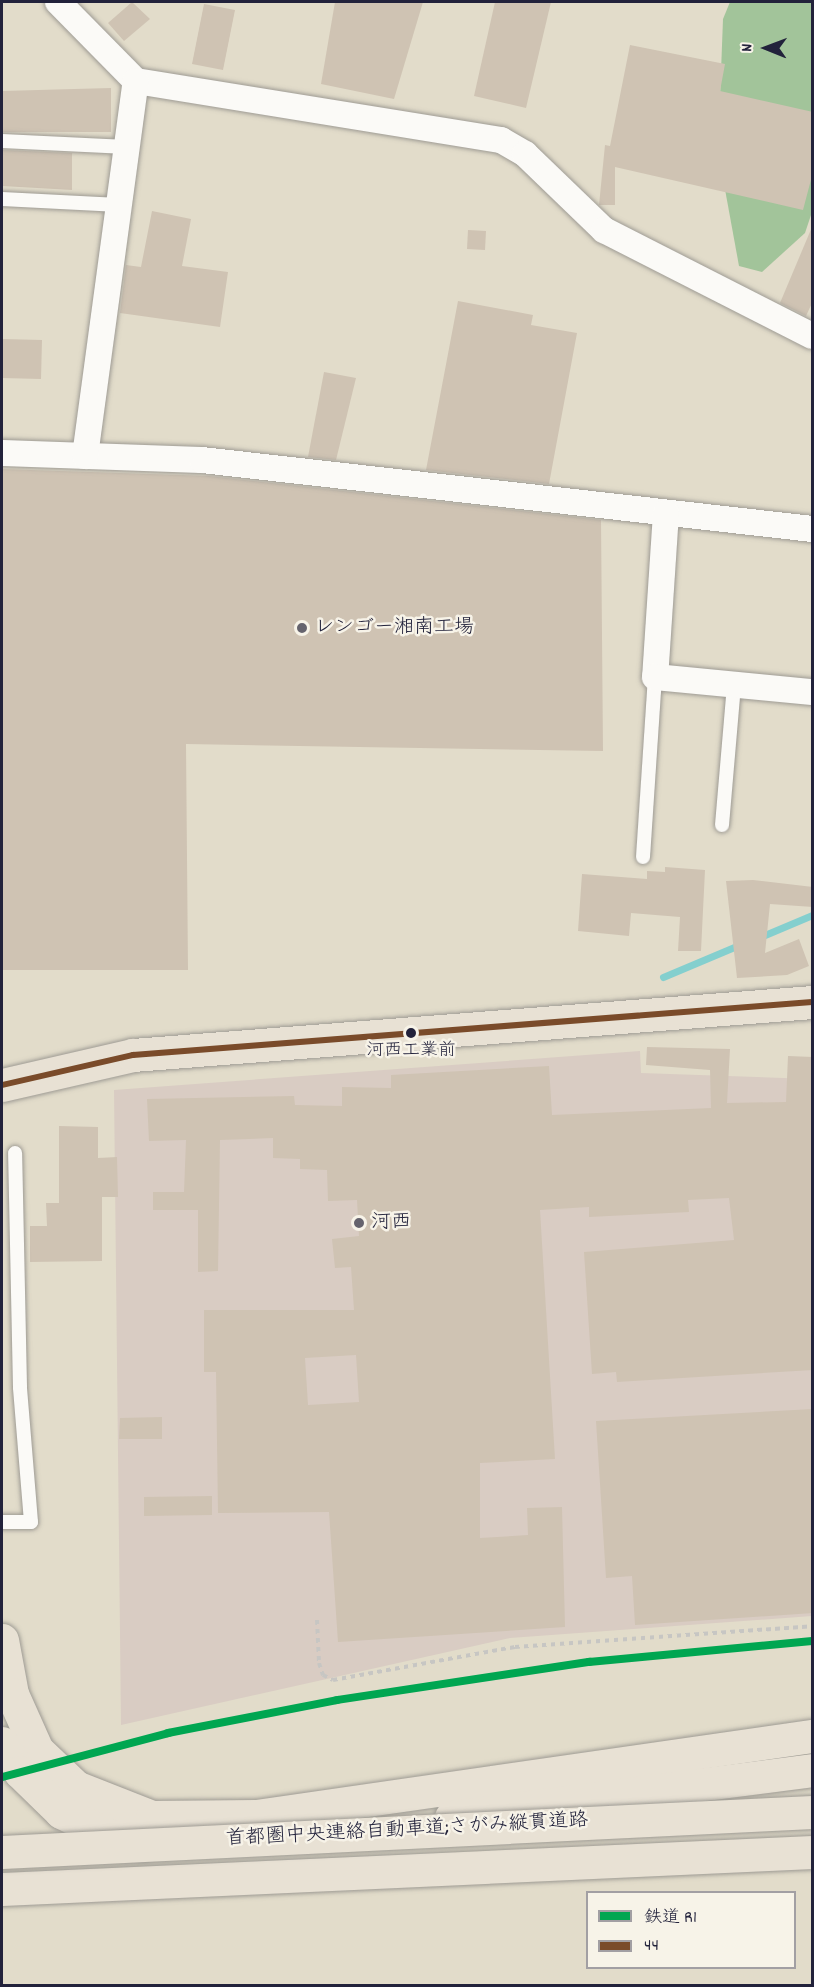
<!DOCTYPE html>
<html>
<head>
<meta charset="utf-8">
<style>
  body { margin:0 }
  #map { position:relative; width:814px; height:1987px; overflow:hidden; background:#e2dcca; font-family:Dekko,"Klee One",sans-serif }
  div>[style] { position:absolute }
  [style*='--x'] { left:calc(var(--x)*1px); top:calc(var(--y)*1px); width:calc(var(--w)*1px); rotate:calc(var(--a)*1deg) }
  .industrial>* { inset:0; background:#d9ccc3 }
  .forest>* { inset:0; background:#a2c49a }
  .stream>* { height:7px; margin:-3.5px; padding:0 3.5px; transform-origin:3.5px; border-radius:3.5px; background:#84cfce }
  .building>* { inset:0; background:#cfc3b3 }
  .path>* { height:4px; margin-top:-2px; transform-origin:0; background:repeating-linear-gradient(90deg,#c7c6c3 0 4.5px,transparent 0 9px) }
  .roads { filter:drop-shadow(0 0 2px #9e9b94) drop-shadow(0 0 2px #9e9b94) }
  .service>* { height:14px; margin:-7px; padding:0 7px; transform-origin:7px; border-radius:7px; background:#fbfaf7 }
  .minor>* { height:26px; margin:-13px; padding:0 13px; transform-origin:13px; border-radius:13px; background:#fbfaf7 }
  .primary>* { height:33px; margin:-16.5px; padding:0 16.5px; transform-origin:16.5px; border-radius:16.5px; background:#e8e1d4 }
  .motorway>* { height:33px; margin:-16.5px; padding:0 16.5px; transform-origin:16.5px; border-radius:16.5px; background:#e8e1d4 }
  .bridges { filter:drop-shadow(0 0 2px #9e9b94) drop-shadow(0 0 2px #9e9b94) }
  .motorway-bridge>* { height:33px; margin:-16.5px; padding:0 16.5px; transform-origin:16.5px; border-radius:16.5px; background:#e8e1d4 }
  .bus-1>* { height:6px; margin:-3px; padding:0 3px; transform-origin:3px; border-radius:3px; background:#7a4b2a }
  .rail-1>* { height:8px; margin:-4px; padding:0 4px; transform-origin:4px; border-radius:4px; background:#00a651 }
  .dots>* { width:16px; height:16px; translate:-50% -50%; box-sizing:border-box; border:3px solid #f7f3e8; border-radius:50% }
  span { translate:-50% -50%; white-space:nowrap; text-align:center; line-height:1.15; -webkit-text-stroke:5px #f7f3e8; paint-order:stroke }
  .bus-label { font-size:18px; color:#22223b }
  .poi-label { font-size:20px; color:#22223b }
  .left { translate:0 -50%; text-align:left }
  .street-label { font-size:20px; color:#22223b }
  .frame { position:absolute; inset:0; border:3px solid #22223b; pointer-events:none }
  .legend { position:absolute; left:586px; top:1891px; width:210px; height:78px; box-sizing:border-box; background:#f7f3e8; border:2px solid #a29fa3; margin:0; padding:8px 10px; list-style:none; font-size:18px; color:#22223b }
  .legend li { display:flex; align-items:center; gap:12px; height:30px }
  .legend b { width:30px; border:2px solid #a29fa3 }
  .north { position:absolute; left:736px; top:18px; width:60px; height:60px; -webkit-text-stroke:4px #f7f3e8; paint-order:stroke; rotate:271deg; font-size:16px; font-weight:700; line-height:24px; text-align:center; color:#22223b }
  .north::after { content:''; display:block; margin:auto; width:21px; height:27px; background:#22223b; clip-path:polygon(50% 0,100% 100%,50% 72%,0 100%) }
</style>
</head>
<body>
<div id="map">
  <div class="industrial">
    <i style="clip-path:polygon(640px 1051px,641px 1073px,812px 1079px,812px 1616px,510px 1638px,121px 1725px,114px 1090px)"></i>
  </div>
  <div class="forest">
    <i style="clip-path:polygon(730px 2px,812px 2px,812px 212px,805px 233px,762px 272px,739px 266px,718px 151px,723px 19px)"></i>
  </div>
  <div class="stream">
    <i style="--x:760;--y:937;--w:56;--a:-22.9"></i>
    <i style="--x:663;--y:977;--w:85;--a:-22.9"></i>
  </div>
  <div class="building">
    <i style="clip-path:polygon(132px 2px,150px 19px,124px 41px,108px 23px)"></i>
    <i style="clip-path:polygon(335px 2px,423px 2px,394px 99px,321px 84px)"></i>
    <i style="clip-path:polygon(495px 2px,551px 2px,526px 108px,474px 96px)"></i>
    <i style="clip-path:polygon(204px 4px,235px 10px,223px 70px,192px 64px)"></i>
    <i style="clip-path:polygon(630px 45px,725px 64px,720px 91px,813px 112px,813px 172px,803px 210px,615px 167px,615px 205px,599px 205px,605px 145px,610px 146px)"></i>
    <i style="clip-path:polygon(111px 88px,111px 132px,2px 132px,2px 91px)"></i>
    <i style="clip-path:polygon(2px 150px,72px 153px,72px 190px,2px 186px)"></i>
    <i style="clip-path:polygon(152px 211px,191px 219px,182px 266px,228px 272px,220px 327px,120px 313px,126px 265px,141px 267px)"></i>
    <i style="clip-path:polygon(812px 227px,813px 301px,806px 316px,780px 303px)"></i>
    <i style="clip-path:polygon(468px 230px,486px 231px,485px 250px,467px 249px)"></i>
    <i style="clip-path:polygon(458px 301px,533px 315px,531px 325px,577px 333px,549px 484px,426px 470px)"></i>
    <i style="clip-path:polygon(2px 339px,42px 340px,41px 379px,2px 378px)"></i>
    <i style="clip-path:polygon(324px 372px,356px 378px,336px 460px,308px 457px)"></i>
    <i style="clip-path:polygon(2px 469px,209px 476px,601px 520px,603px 751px,186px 744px,188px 970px,2px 970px)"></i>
    <i style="clip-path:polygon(665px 867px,705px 870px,701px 951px,678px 951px,680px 917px,631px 913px,629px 936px,578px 931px,582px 874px,647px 879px,647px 871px,665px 872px)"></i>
    <i style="clip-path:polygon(753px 880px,813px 887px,813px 907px,770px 904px,765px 953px,799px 939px,809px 966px,787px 975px,737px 978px,726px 881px)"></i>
    <i style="clip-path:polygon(evenodd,647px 1047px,730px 1049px,727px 1103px,786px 1102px,788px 1056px,813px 1057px,813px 1370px,617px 1382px,616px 1372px,592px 1374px,584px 1252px,734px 1240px,729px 1198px,688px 1200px,689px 1212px,589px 1217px,589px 1207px,540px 1210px,555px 1459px,480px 1463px,480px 1538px,528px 1535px,527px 1508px,562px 1507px,565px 1627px,338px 1642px,329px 1512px,218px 1513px,216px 1372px,204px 1372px,204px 1310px,354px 1310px,351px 1267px,335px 1268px,332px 1239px,359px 1236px,357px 1200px,328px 1201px,327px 1170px,300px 1169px,300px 1159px,273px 1158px,273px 1138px,220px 1140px,218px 1271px,198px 1272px,198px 1210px,153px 1210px,153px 1192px,184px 1192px,186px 1140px,149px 1141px,147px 1099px,294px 1096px,295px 1105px,342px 1106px,342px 1087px,391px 1088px,391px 1075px,549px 1066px,552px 1115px,711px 1108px,710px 1070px,646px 1065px,647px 1047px,356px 1355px,359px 1402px,308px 1405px,305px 1358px,356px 1355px)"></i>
    <i style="clip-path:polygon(59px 1126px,98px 1127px,98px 1158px,117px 1157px,118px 1197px,102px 1197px,102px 1261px,30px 1262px,30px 1226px,47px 1226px,46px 1203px,59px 1203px)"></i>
    <i style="clip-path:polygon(813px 1409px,813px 1613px,635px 1625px,632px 1576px,606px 1578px,596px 1421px)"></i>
    <i style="clip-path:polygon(162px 1417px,162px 1439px,119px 1439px,120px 1418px)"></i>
    <i style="clip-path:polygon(212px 1496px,212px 1515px,144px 1516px,144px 1497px)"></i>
  </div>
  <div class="path">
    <i style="--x:317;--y:1620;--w:43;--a:87.3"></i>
    <i style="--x:319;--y:1663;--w:13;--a:72"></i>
    <i style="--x:323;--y:1675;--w:11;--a:27"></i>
    <i style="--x:333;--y:1680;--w:185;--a:-10.3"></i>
    <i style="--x:515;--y:1647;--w:298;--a:-4"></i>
  </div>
  <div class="roads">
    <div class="service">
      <i style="--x:2;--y:141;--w:125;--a:2.7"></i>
      <i style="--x:2;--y:199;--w:117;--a:2.9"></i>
      <i style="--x:722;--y:825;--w:141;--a:-85.1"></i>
      <i style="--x:643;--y:857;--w:180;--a:-86.2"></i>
      <i style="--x:2;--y:1522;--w:29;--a:0"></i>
      <i style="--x:31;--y:1522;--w:135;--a:-94.7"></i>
      <i style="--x:20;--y:1387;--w:234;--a:-91.2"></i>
    </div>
    <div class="minor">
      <i style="--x:58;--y:2;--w:111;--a:45.4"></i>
      <i style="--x:136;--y:81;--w:370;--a:9.2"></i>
      <i style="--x:501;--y:140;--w:28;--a:30"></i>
      <i style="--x:525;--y:154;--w:110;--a:43.9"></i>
      <i style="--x:604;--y:230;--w:233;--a:27"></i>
      <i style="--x:2;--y:453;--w:200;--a:2"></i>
      <i style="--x:202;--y:460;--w:614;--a:6.45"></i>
      <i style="--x:85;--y:456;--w:378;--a:-82.3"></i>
      <i style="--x:666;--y:513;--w:164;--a:93.8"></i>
      <i style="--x:655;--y:677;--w:158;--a:5.5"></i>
    </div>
    <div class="primary">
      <i style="--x:2;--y:1085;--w:134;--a:-12.9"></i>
      <i style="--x:133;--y:1055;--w:681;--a:-4.46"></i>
    </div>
    <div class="motorway">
      <i style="--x:2;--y:1640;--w:55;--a:79.5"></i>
      <i style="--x:12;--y:1694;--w:61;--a:65.9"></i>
      <i style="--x:37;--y:1750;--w:54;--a:43.5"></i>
      <i style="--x:76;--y:1787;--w:82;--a:21.5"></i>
      <i style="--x:152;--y:1817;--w:104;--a:-0.6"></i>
      <i style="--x:256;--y:1816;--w:562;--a:-8.19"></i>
      <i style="--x:2;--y:1743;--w:34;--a:58"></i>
      <i style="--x:20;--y:1772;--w:57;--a:44.3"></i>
      <i style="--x:61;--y:1812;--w:53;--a:25.6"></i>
      <i style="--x:109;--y:1835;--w:33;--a:14"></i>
      <i style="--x:451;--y:1817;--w:364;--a:-7.4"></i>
      <i style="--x:2;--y:1889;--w:811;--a:-2.62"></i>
    </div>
  </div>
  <div class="bridges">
    <div class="motorway-bridge">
      <i style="--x:2;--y:1852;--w:811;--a:-2.83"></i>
    </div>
  </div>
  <div class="bus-1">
    <i style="--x:2;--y:1085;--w:134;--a:-12.9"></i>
    <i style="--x:133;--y:1055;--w:681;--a:-4.46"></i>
  </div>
  <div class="rail-1">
    <i style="--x:2;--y:1777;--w:172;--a:-14.8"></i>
    <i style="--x:168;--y:1733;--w:172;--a:-11"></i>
    <i style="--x:337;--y:1700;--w:255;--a:-8.6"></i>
    <i style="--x:589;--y:1662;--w:224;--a:-5.4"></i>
  </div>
  <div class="dots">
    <i style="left:302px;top:628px;background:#65636d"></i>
    <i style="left:411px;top:1033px;background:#22223b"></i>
    <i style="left:359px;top:1223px;background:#65636d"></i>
  </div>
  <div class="bus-label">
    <span style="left:411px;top:1052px">河西工業前</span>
  </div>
  <div class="poi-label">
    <span class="left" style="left:314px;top:628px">レンゴー湘南工場</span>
    <span class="left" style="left:371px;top:1223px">河西</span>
  </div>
  <div class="street-label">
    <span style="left:407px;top:1831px;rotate:-3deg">首都圏中央連絡自動車道;さがみ縦貫道路</span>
  </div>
  <div class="frame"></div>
  <ul class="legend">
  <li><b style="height:8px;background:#00a651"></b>鉄道 R1</li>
  <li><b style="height:8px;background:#7a4b2a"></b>44</li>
  </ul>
  <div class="north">N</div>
</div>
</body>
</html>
